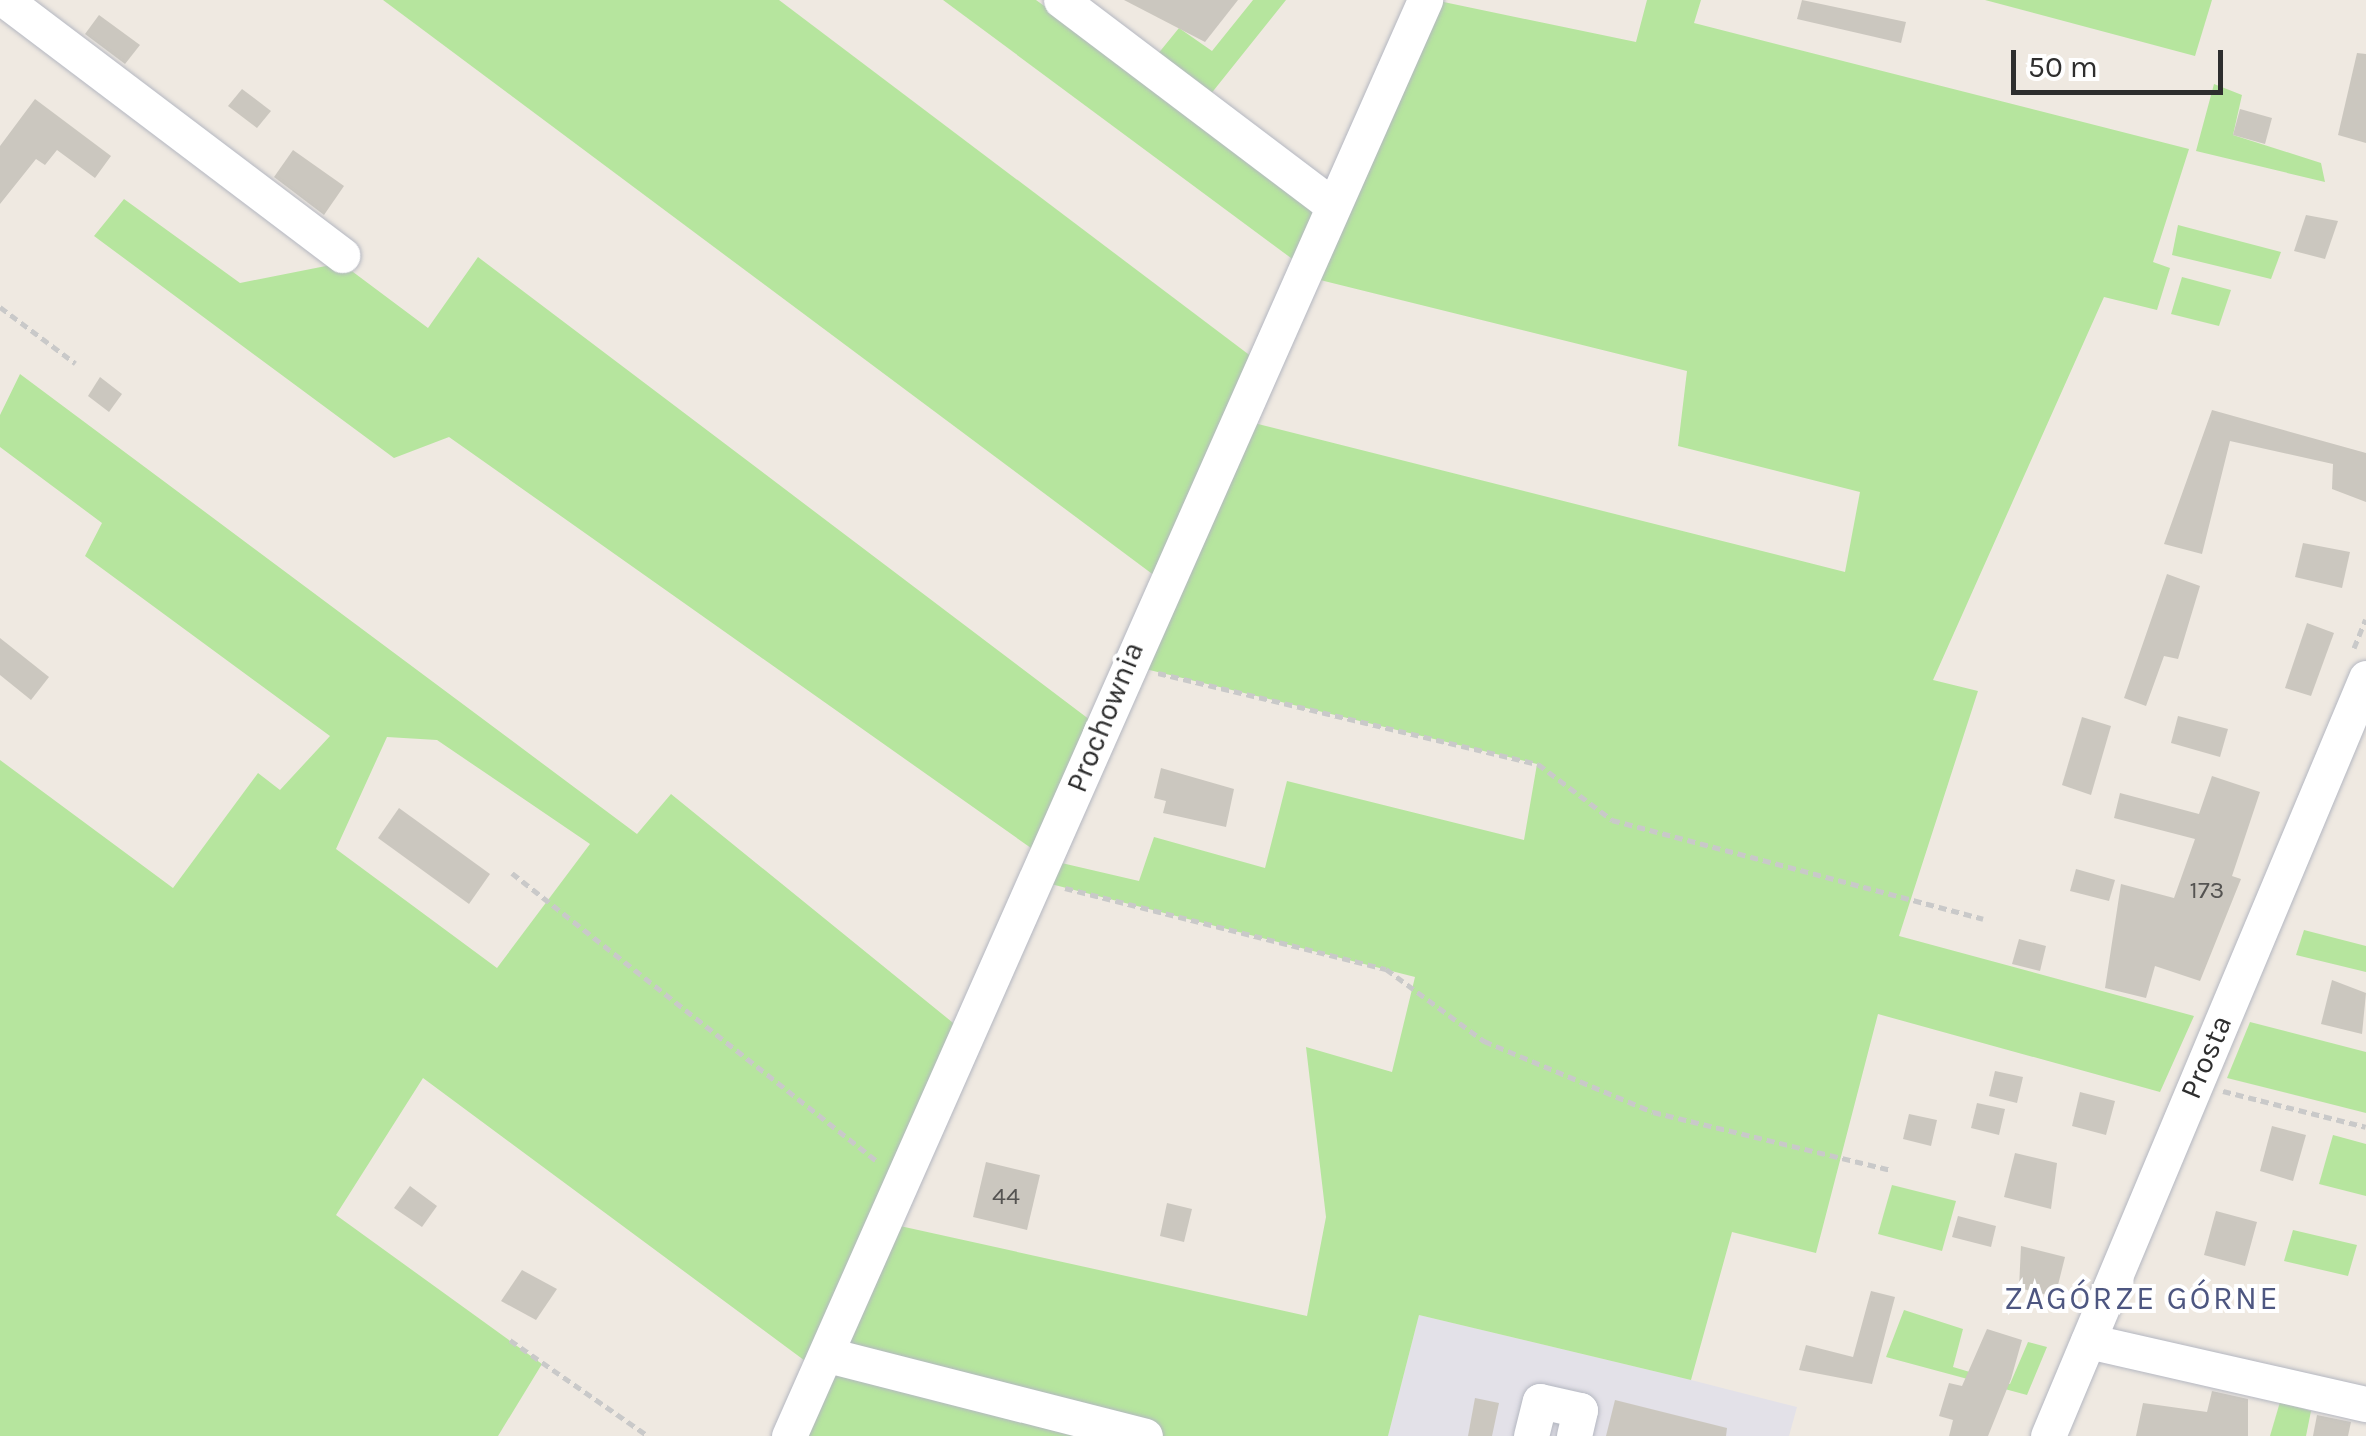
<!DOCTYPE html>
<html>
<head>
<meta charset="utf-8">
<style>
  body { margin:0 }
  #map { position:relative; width:2366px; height:1436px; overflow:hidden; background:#efe9e1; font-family:Karla,sans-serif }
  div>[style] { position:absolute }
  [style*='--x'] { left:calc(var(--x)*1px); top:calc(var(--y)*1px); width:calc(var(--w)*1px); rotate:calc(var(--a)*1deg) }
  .industrial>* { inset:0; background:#e3e1e8 }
  .green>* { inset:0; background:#b6e59e }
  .building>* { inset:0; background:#cbc7bf }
  .path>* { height:5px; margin-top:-2.5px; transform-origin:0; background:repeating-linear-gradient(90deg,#c9c9c9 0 8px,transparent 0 13px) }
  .roads { filter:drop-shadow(0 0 2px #b4b7c1) drop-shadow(0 0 2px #b4b7c1) }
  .minor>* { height:35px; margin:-17.5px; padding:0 17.5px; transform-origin:17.5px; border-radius:17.5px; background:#fff }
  span { translate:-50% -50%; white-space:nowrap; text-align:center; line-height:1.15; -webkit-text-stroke:8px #fff; paint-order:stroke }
  .number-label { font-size:25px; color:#555452 }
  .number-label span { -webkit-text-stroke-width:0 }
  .street-label { font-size:30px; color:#2e2e2e }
  .neighbourhood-label { font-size:32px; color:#4d5680; letter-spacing:2.5px }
  .scale { position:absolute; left:2011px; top:50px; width:212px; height:45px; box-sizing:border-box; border:5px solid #2e2e2e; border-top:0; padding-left:12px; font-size:30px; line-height:35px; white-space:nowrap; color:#2e2e2e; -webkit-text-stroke:8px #fff; paint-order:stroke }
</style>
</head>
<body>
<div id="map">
  <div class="industrial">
    <i style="clip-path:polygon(1419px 1315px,1691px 1380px,1797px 1407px,1789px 1436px,1388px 1436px)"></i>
  </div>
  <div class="green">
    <i style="clip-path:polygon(383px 0,779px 0,1256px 360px,1163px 582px)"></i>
    <i style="clip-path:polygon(943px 0,1036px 0,1303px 194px,1315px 216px,1295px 261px)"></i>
    <i style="clip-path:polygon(1253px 0,1286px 0,1210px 95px,1157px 55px,1179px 28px,1212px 51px)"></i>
    <i style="clip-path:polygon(1434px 0,1636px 42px,1647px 0,1701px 0,1694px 23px,2189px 149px,2153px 262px,2170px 268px,2157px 310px,2104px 297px,1933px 680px,1978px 691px,1899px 936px,2194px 1016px,2160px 1092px,1878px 1014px,1816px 1253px,1732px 1232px,1691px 1380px,1419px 1315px,1388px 1436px,800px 1436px,900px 1226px,1307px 1316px,1326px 1217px,1306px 1047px,1392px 1072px,1415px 977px,1043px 882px,1053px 861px,1139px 881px,1154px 837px,1265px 868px,1287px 781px,1524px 840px,1537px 764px,1133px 666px,1246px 421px,1845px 572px,1860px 492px,1678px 446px,1687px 371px,1308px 277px)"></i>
    <i style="clip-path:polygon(1985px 0,2212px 0,2195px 56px)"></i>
    <i style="clip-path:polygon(2214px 84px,2242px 95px,2233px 135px,2321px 163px,2325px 182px,2196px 151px)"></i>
    <i style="clip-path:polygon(124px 199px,240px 283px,341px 263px,428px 328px,478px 257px,1098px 726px,1048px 860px,449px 437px,394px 458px,94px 236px)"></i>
    <i style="clip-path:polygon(2178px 225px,2281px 252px,2271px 279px,2172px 255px)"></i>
    <i style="clip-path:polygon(2182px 277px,2231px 290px,2219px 326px,2171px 314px)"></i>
    <i style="clip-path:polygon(evenodd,20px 374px,637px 834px,671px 794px,968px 1035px,820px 1372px,423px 1078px,336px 1215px,542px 1364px,498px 1436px,0 1436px,0 760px,173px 888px,258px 773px,280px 790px,330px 736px,85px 556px,102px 523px,0 447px,0 415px,20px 374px,387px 737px,437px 740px,590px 844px,497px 968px,336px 849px,387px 737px)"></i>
    <i style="clip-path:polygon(2304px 930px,2366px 946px,2366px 972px,2296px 955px)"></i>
    <i style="clip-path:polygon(2250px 1022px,2366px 1052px,2366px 1113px,2227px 1078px)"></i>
    <i style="clip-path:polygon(2333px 1135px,2366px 1144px,2366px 1196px,2319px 1184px)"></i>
    <i style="clip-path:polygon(1892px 1185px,1956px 1201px,1942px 1251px,1878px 1234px)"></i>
    <i style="clip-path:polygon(2293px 1230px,2357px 1245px,2348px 1276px,2284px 1261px)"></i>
    <i style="clip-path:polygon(1904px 1310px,1963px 1329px,1953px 1367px,2010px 1384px,2028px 1342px,2047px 1347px,2027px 1395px,1886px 1357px)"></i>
    <i style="clip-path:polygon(2280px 1402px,2311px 1411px,2306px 1436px,2270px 1436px)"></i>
  </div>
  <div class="building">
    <i style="clip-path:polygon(1124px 0,1238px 0,1205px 42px)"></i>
    <i style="clip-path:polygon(1802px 0,1906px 22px,1901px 43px,1797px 19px)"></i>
    <i style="clip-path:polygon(99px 15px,140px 45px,125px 64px,85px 34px)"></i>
    <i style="clip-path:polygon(2357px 53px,2366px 54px,2366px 143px,2338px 135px)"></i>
    <i style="clip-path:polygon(242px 89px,271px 111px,257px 128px,228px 106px)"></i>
    <i style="clip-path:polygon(35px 99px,111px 156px,95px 178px,57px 150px,45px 165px,36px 159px,0 204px,0 146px)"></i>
    <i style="clip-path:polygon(2240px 109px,2272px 118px,2265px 144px,2233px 135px)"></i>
    <i style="clip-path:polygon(293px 150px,344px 186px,324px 215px,274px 177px)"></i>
    <i style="clip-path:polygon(2306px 215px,2338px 221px,2325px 259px,2294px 251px)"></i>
    <i style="clip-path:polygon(100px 377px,122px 394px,109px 412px,88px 396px)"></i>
    <i style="clip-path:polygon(2212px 410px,2366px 453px,2366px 502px,2332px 489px,2333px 464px,2230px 441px,2202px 554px,2164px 544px)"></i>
    <i style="clip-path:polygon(2303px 543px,2350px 552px,2342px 588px,2295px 577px)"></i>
    <i style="clip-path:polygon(2167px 574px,2200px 586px,2178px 659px,2164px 656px,2146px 706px,2124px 698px)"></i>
    <i style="clip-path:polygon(2307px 623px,2334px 633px,2311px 696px,2285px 688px)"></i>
    <i style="clip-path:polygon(0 638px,49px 677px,31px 700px,0 675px)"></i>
    <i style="clip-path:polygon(2178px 716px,2228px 729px,2220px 757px,2171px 743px)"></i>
    <i style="clip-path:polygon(2082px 717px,2111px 726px,2091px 795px,2062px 785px)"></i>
    <i style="clip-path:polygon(1161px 768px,1234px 789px,1226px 827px,1163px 813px,1166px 801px,1154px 798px)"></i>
    <i style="clip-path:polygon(2212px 776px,2260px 792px,2232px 876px,2241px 879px,2200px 981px,2155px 966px,2146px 998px,2105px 988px,2121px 884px,2174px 898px,2195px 839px,2114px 818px,2120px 793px,2199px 814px)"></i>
    <i style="clip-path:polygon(399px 808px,490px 874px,469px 904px,378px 838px)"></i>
    <i style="clip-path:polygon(2076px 869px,2115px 880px,2109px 901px,2070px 891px)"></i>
    <i style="clip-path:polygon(2019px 939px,2046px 946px,2040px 971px,2012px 964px)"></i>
    <i style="clip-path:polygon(2332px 980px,2366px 993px,2362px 1034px,2321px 1024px)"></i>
    <i style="clip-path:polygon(1995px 1071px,2023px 1077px,2017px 1103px,1989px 1096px)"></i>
    <i style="clip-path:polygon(2080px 1092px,2115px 1101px,2106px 1135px,2072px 1126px)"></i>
    <i style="clip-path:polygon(1977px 1103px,2005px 1109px,1999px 1135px,1971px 1128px)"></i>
    <i style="clip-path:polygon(1909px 1114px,1937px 1120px,1931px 1146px,1903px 1139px)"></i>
    <i style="clip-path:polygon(2272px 1126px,2306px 1135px,2293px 1181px,2260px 1171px)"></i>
    <i style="clip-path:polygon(2015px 1153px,2057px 1163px,2051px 1209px,2004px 1197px)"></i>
    <i style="clip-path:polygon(986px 1162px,1040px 1175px,1027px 1230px,973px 1217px)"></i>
    <i style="clip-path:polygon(410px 1186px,437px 1206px,422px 1227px,394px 1208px)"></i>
    <i style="clip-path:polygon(1167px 1203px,1192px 1209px,1184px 1242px,1160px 1236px)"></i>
    <i style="clip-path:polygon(2216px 1211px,2257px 1222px,2245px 1266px,2204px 1255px)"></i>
    <i style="clip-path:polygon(1958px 1216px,1996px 1226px,1991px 1247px,1952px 1237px)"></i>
    <i style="clip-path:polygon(2021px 1246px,2065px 1257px,2055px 1297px,2019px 1288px)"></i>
    <i style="clip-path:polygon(522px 1270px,557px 1289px,536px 1320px,501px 1301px)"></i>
    <i style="clip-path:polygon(1871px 1291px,1895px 1297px,1872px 1384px,1799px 1370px,1806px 1345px,1853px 1357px)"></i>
    <i style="clip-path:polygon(1987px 1329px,2022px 1340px,2011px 1379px,1988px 1436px,1949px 1436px,1953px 1420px,1939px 1416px,1949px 1383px,1962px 1386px)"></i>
    <i style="clip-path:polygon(2212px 1391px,2248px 1399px,2248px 1436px,2136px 1436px,2143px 1403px,2207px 1412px)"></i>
    <i style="clip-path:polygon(1475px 1398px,1499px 1403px,1492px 1436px,1468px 1436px)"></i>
    <i style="clip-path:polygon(1615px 1400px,1727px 1428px,1726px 1436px,1606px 1436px)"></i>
    <i style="clip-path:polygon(2317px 1415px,2351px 1422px,2348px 1436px,2313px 1436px)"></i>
  </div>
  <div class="path">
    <i style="--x:0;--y:307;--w:94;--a:36.7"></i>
    <i style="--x:2354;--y:648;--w:31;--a:-68"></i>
    <i style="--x:1158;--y:673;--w:391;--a:13.5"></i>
    <i style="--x:1538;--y:764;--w:93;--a:37.1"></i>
    <i style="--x:1612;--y:820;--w:384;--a:14.9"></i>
    <i style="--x:512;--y:873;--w:466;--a:38.3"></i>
    <i style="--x:1065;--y:888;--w:331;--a:14.2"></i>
    <i style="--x:1386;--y:969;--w:122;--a:36.3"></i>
    <i style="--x:1484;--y:1041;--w:183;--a:22.8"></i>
    <i style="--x:1653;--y:1112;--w:245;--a:13.7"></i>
    <i style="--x:2223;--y:1091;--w:147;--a:14.1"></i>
    <i style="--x:510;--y:1340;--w:168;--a:34.8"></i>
  </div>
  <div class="roads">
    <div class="minor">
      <i style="--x:5;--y:0;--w:423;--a:37.1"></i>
      <i style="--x:1061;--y:0;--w:341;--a:37.1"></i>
      <i style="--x:2088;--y:1341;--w:285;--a:12.8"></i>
      <i style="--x:828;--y:1355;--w:327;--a:14.3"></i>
      <i style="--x:789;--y:1436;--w:1571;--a:-66.11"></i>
      <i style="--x:1531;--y:1436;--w:36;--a:-76"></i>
      <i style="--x:1540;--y:1401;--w:41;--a:12.7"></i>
      <i style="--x:1580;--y:1410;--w:27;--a:103"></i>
      <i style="--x:2048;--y:1436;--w:822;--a:-67.24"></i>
    </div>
  </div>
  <div class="number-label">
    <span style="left:2207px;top:890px">173</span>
    <span style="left:1006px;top:1196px">44</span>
  </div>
  <div class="street-label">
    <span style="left:1105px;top:717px;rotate:-68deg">Prochownia</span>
    <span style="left:2206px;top:1057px;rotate:-67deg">Prosta</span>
  </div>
  <div class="neighbourhood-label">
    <span style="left:2142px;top:1299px">ZAGÓRZE GÓRNE</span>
  </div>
  <div class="scale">50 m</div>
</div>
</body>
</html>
